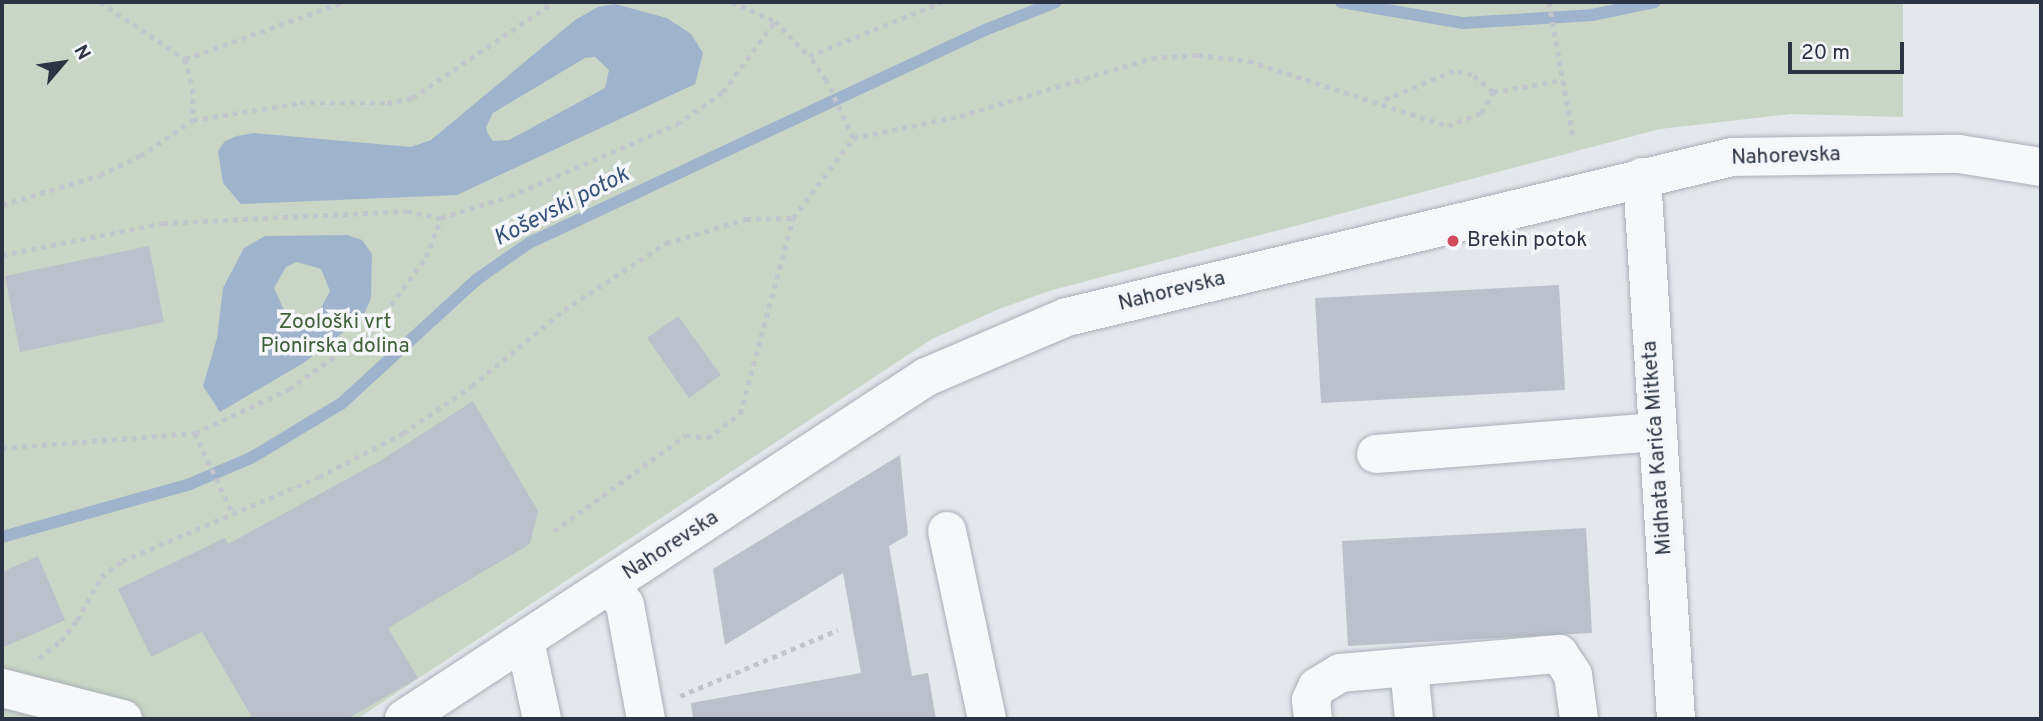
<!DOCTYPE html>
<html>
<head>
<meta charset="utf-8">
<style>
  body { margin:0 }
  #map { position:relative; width:2043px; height:721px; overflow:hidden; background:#e4e7ec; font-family:Overpass,sans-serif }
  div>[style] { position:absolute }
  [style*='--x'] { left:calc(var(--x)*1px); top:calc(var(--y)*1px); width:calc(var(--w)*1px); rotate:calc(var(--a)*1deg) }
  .green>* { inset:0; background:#c9d6c5 }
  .water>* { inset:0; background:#9fb4cc }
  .stream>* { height:12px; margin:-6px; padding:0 6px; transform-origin:6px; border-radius:6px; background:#9fb4cc }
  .building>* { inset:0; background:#bbc0ca }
  .path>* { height:4.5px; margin-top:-2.25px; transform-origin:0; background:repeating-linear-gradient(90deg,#c2c5cb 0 5px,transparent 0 10px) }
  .roads { filter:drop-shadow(0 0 2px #a9aeb7) drop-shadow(0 0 2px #a9aeb7) }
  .minor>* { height:38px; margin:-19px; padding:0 19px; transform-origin:19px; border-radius:19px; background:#f7f8fa }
  .dots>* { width:19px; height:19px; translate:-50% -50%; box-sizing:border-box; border:4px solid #f4f6f9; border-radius:50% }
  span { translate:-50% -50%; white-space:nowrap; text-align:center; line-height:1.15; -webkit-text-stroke:7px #f4f6f9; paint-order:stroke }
  .street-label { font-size:21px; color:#2b3445 }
  .poi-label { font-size:21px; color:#2b3445 }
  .left { translate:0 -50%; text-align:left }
  .park-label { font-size:21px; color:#3f6138 }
  .water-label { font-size:23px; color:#34527a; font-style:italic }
  .frame { position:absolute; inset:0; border:4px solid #2b3445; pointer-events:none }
  .north { position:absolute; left:28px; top:28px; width:70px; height:70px; -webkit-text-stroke:5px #f4f6f9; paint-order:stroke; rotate:61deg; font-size:19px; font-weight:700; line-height:28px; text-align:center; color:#2b3445 }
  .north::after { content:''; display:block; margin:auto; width:24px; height:32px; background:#2b3445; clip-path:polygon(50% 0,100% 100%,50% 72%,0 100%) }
  .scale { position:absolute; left:1788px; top:42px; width:116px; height:32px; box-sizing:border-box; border:4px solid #2b3445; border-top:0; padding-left:9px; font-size:21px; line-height:24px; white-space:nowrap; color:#2b3445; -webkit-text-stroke:5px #f4f6f9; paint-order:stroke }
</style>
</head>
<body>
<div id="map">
  <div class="green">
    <i style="clip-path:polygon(2px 2px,1903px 2px,1903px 117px,1791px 114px,1660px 129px,1049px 291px,999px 309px,932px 339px,357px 719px,2px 719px)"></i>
  </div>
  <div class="water">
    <i style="clip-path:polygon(evenodd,615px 4px,667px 18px,691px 34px,703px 53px,695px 84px,457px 195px,241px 204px,223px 183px,218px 151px,225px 141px,237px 136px,254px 133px,411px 147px,431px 140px,575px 20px,598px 7px,615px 4px,595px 57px,609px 70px,605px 88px,509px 140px,493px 141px,488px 134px,486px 127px,493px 113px,585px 58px,595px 57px)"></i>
    <i style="clip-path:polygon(evenodd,347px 235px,362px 240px,372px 254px,371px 298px,363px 317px,305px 362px,220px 412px,203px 386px,217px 338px,223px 288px,244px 248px,265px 236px,347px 235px,297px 262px,321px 269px,330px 291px,319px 312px,307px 317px,284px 310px,274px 288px,286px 267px,297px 262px)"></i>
  </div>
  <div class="stream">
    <i style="--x:1341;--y:2;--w:124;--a:9.8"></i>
    <i style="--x:1463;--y:23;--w:129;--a:-3.5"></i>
    <i style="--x:1592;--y:15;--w:64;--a:-11.7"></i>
    <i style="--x:2;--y:537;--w:195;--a:-15.7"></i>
    <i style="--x:190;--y:484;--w:66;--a:-23.1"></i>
    <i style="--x:251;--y:458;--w:106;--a:-31.1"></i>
    <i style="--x:342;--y:403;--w:182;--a:-42.5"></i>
    <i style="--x:476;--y:280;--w:65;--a:-34.9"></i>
    <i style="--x:529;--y:243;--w:503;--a:-25.04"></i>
    <i style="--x:985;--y:30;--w:76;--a:-21.5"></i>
  </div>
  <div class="building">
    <i style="clip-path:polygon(149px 246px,164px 322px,20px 352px,5px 276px)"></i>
    <i style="clip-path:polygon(1559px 285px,1565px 390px,1321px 403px,1315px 298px)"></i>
    <i style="clip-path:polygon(678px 316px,721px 375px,689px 398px,647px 338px)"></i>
    <i style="clip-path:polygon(473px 401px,538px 511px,530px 544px,388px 628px,418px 678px,347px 719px,253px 719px,202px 632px,151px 657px,118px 589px,225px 538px,228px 544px,380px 461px)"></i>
    <i style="clip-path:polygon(900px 455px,908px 535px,889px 546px,912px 676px,928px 673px,936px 719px,693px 719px,691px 703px,861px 673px,843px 573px,725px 645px,713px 569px)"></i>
    <i style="clip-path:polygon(1586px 528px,1592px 633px,1348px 646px,1342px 541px)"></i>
    <i style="clip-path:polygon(38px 556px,65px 620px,2px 648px,2px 572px)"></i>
  </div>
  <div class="path">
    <i style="--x:100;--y:2;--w:102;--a:33.8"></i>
    <i style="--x:185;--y:59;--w:168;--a:-19.8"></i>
    <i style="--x:732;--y:2;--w:47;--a:23.8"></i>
    <i style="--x:775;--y:21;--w:49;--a:45.8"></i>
    <i style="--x:809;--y:56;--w:144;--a:-22.1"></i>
    <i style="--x:1549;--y:2;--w:135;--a:79.8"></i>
    <i style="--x:185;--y:59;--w:31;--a:75"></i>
    <i style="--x:193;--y:89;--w:31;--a:90"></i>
    <i style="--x:1493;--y:92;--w:71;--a:-9.7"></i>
    <i style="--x:853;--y:138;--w:109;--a:-11.6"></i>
    <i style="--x:960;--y:116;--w:201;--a:-16.8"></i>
    <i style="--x:1152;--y:58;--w:46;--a:-3.7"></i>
    <i style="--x:1198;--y:55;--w:51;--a:6.7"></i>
    <i style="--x:1249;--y:61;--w:209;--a:18.1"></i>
    <i style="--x:1448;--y:126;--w:35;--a:-22"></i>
    <i style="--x:1481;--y:113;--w:24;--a:-60"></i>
    <i style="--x:1493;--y:92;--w:27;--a:-141"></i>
    <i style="--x:1472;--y:75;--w:18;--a:-167"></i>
    <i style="--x:1454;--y:71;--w:78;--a:157.4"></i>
    <i style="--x:2;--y:205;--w:102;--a:-17"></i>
    <i style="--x:100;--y:175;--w:44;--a:-25.4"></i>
    <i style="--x:140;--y:156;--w:64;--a:-34.2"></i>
    <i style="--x:193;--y:120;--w:108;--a:-9"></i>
    <i style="--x:300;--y:103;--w:87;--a:0"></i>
    <i style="--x:387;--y:103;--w:25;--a:-11"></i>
    <i style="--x:412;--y:98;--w:171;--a:-34.1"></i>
    <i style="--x:2;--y:255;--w:164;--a:-11.2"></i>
    <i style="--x:163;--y:223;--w:244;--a:-2.8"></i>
    <i style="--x:407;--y:211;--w:35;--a:12"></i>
    <i style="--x:441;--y:218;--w:72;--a:-17.7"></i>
    <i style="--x:510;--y:196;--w:182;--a:-23.3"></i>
    <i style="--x:677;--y:124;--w:56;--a:-34.8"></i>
    <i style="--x:723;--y:92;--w:88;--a:-53.8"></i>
    <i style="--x:195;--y:433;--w:87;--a:64.9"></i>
    <i style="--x:2;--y:448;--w:194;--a:-4.4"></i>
    <i style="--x:195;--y:433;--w:104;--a:-25.1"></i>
    <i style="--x:289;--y:389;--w:103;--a:-35.5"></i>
    <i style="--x:373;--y:329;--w:89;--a:-53.6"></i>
    <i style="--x:426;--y:257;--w:42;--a:-69"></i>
    <i style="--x:554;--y:531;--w:163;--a:-36"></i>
    <i style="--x:686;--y:435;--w:21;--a:8"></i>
    <i style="--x:707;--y:438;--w:41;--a:-36"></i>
    <i style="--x:740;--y:414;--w:203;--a:-74.9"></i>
    <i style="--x:39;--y:658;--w:28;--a:-38"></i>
    <i style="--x:61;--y:641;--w:26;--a:-53"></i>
    <i style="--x:77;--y:620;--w:49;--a:-60.8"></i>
    <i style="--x:101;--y:577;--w:26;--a:-37"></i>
    <i style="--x:122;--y:561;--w:214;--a:-23.1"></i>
    <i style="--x:319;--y:477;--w:95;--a:-27.6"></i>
    <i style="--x:403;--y:433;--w:83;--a:-34.3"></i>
    <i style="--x:472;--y:386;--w:119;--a:-39.6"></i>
    <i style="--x:564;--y:310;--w:122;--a:-33.3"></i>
    <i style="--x:666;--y:243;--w:84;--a:-16.7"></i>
    <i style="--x:746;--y:219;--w:47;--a:-1.2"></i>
    <i style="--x:793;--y:218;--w:100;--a:-53.1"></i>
    <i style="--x:853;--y:138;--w:64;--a:-115"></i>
    <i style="--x:826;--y:80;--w:29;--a:-125"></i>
    <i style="--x:680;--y:696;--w:171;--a:-22.7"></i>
  </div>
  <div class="roads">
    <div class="minor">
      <i style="--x:1642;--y:177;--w:543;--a:86.41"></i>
      <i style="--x:1376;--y:454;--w:281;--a:-4.5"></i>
      <i style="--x:947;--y:531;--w:192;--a:78"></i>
      <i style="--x:611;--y:585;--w:24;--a:55"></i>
      <i style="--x:625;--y:605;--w:116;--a:79.6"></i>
      <i style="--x:525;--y:641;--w:80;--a:77.7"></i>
      <i style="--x:1409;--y:668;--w:51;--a:84.4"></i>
      <i style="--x:2;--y:688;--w:125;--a:14.4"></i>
      <i style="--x:404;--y:719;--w:624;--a:-33.23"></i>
      <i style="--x:926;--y:377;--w:153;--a:-23.1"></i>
      <i style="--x:1067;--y:317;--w:684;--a:-13.53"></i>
      <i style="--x:1732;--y:157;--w:227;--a:-0.8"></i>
      <i style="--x:1959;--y:154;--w:83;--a:9"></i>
      <i style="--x:1313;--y:719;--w:19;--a:-96"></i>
      <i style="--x:1311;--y:700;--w:14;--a:-65"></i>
      <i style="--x:1317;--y:687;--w:27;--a:-31"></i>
      <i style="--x:1340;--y:673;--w:220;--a:-5"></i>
      <i style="--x:1559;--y:654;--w:25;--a:56"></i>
      <i style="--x:1573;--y:675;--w:44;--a:82.2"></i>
    </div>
  </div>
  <div class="dots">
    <i style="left:1453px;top:241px;background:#d1495b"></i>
  </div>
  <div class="street-label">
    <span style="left:1786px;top:157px;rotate:-2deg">Nahorevska</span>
    <span style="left:1172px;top:292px;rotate:-14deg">Nahorevska</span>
    <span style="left:1658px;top:448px;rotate:-94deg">Midhata Karića Mitketa</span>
    <span style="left:671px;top:546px;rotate:-33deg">Nahorevska</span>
  </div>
  <div class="poi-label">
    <span class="left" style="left:1467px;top:241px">Brekin potok</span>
  </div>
  <div class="park-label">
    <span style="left:335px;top:335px">Zoološki vrt<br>Pionirska dolina</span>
  </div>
  <div class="water-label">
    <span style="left:562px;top:208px;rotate:-27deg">Koševski potok</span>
  </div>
  <div class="frame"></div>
  <div class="north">N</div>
  <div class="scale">20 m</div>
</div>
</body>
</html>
